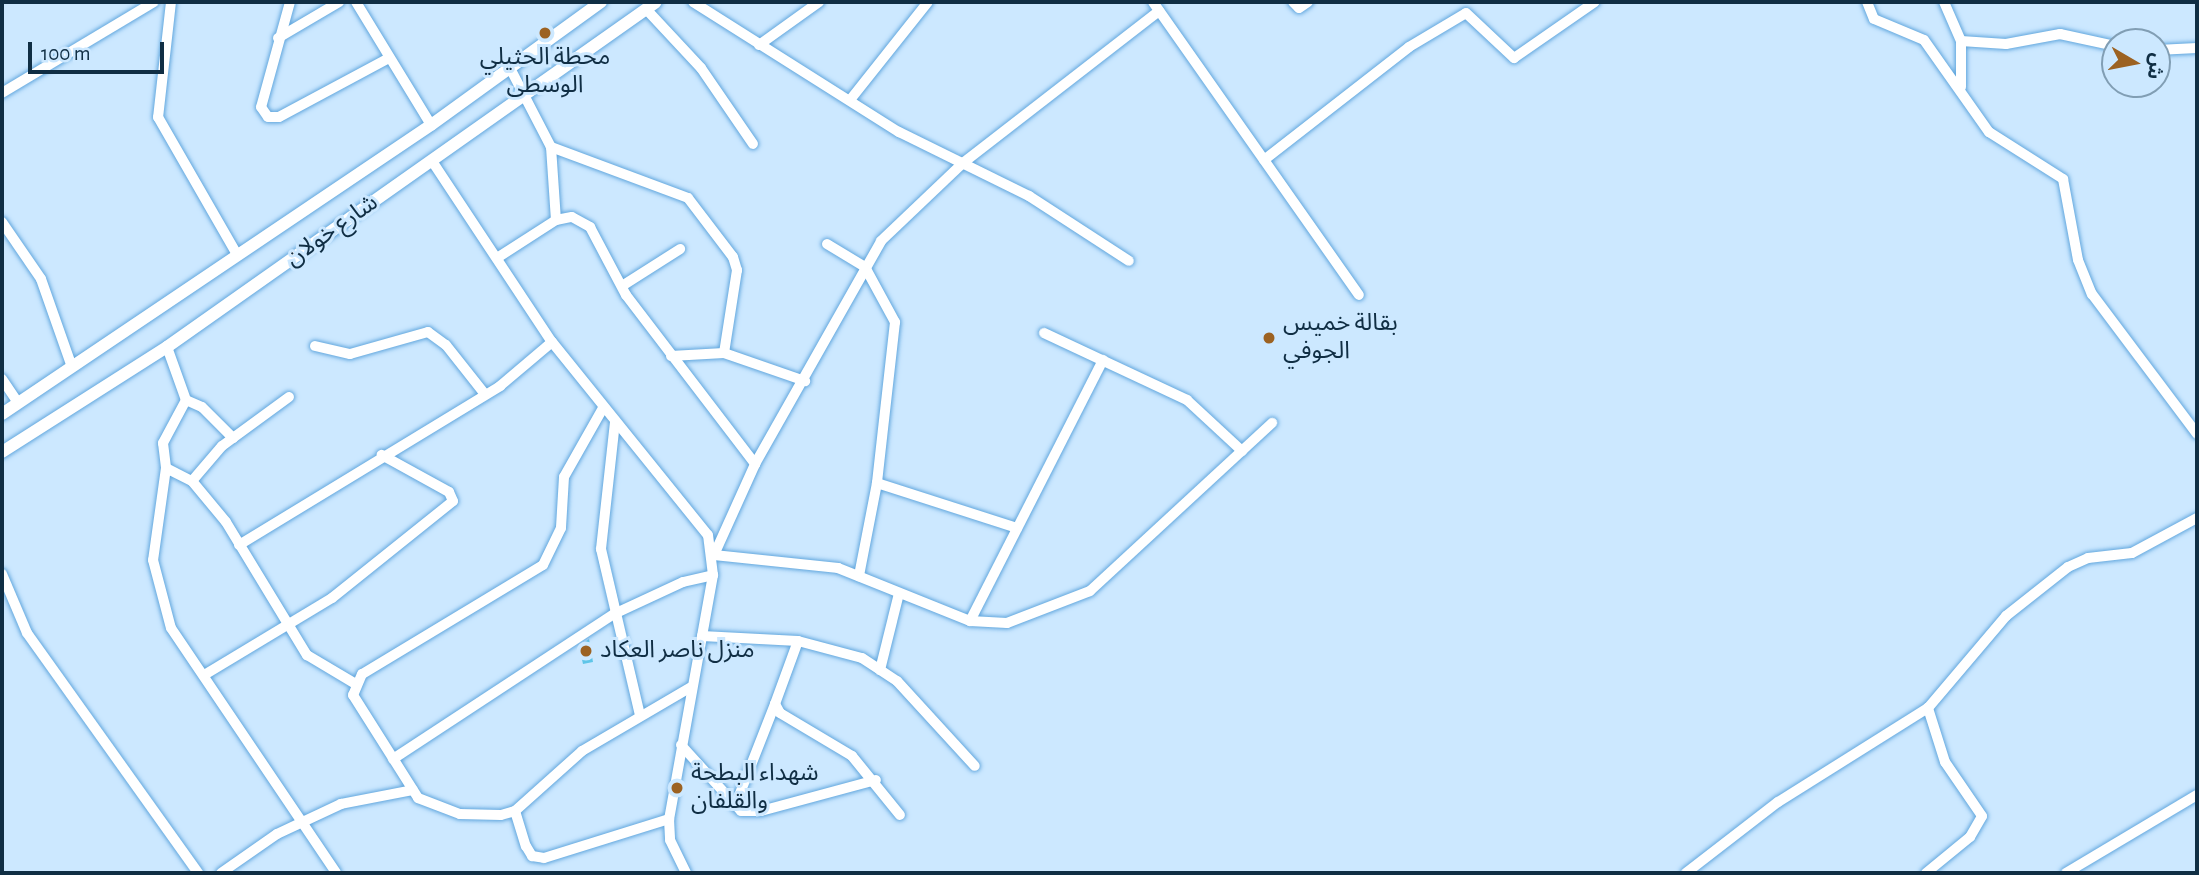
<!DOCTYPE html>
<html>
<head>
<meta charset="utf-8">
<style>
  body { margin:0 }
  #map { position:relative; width:2199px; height:875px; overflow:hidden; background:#cce8ff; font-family:"Alegreya Sans","Noto Sans Arabic",sans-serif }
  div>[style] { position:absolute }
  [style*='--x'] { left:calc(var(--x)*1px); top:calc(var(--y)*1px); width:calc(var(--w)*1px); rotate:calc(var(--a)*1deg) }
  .building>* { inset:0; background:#5fc5e8 }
  .roads { filter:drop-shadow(0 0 2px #62a7de) drop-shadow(0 0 2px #62a7de) }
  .minor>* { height:10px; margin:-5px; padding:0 5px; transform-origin:5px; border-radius:5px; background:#fff }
  .major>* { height:12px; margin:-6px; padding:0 6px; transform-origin:6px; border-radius:6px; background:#fff }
  .dots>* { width:19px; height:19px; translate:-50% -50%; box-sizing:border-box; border:4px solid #cce8ff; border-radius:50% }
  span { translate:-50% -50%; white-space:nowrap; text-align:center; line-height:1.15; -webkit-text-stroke:6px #cce8ff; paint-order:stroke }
  .poi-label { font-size:24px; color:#102e44 }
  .left { translate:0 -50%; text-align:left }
  .street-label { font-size:24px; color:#102e44 }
  .frame { position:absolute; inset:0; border:4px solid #102e44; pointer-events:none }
  .north { position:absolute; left:2101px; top:28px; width:70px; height:70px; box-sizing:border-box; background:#cce8ff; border:2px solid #819eb4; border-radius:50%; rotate:100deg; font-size:19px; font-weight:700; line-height:28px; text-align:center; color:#102e44 }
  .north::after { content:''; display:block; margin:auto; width:24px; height:32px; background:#9c6222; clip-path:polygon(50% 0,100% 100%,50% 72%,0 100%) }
  .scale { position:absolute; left:28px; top:42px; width:136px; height:32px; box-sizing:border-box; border:4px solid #102e44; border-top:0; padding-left:9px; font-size:21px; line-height:24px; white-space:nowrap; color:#102e44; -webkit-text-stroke:5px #cce8ff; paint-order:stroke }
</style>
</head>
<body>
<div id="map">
  <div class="building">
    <i style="clip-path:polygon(589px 639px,593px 662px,583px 664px,579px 646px)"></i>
  </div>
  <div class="roads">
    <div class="minor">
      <i style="--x:171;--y:2;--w:116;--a:96.4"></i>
      <i style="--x:158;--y:117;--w:160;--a:60.1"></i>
      <i style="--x:290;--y:2;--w:109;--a:105.4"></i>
      <i style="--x:261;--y:107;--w:12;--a:55"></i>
      <i style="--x:268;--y:117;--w:11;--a:0"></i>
      <i style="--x:279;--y:117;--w:123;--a:-28.2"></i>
      <i style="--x:356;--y:2;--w:144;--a:58.6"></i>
      <i style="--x:693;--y:2;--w:244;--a:32.3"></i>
      <i style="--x:899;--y:132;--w:145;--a:26.2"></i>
      <i style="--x:1029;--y:196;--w:119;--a:33"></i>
      <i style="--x:1153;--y:2;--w:358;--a:54.9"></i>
      <i style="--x:1293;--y:2;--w:8;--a:45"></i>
      <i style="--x:1299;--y:8;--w:11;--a:-34"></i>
      <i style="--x:1867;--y:2;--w:18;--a:68"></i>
      <i style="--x:1874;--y:19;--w:54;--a:22.8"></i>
      <i style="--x:1924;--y:40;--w:113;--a:54.8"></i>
      <i style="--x:1989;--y:132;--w:88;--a:32.4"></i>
      <i style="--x:2063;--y:179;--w:82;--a:79.5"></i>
      <i style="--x:2078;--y:260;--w:37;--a:68"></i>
      <i style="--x:2092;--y:294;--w:175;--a:53.1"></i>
      <i style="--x:1944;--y:2;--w:43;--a:66.4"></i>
      <i style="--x:1961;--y:41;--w:46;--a:90"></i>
      <i style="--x:646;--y:9;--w:81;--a:47"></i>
      <i style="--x:701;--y:68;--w:92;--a:55.6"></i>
      <i style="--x:278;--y:38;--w:71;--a:-30.5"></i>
      <i style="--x:1961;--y:41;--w:45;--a:3.8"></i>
      <i style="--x:2006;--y:44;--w:55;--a:-10.5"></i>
      <i style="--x:2060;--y:34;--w:56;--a:12.3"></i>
      <i style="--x:759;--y:45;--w:74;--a:-35.6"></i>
      <i style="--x:2157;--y:50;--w:40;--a:-2.9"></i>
      <i style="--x:510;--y:68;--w:89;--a:62.6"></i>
      <i style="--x:551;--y:147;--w:73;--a:86.1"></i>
      <i style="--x:2;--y:93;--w:177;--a:-30.9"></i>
      <i style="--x:850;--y:100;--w:125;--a:-51.5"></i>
      <i style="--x:551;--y:147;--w:146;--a:20.4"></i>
      <i style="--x:688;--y:198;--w:74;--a:52.7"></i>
      <i style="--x:733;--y:257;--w:14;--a:73"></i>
      <i style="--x:737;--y:270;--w:84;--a:98.9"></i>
      <i style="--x:1264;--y:160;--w:184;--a:-37.9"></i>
      <i style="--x:1409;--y:47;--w:66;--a:-30.8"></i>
      <i style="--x:1466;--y:13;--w:66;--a:43.2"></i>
      <i style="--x:1514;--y:58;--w:98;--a:-34.7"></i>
      <i style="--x:432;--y:161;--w:217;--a:56.5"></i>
      <i style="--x:552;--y:342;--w:248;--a:51.1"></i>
      <i style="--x:708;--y:535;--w:40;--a:82.9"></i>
      <i style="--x:713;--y:575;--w:248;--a:100.2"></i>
      <i style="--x:669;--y:819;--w:21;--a:87"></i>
      <i style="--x:670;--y:840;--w:37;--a:64"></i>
      <i style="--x:2;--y:222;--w:69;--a:55.6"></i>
      <i style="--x:41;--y:279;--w:93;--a:70.6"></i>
      <i style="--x:827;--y:244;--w:44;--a:31.2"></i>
      <i style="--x:865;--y:267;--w:63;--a:61.4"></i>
      <i style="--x:895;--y:322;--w:162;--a:96.4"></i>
      <i style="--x:877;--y:483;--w:95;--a:101"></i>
      <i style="--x:497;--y:258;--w:70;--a:-32.8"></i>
      <i style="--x:556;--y:220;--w:16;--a:-11"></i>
      <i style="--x:572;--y:217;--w:21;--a:29"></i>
      <i style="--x:590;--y:227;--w:77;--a:62.1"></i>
      <i style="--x:626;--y:295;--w:213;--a:52.6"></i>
      <i style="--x:622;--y:286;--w:69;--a:-32.5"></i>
      <i style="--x:1044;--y:333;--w:158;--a:25.1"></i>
      <i style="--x:1187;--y:400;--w:75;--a:42.8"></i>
      <i style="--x:315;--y:346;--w:36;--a:13"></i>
      <i style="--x:350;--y:354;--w:81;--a:-15.8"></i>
      <i style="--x:428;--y:332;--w:22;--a:36"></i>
      <i style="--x:446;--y:345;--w:61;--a:51.6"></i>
      <i style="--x:167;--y:347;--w:56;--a:70.3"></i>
      <i style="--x:186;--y:400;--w:49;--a:118.1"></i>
      <i style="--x:163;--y:443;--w:25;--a:83"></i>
      <i style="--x:166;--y:468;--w:29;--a:27"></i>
      <i style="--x:192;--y:481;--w:53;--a:50.3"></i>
      <i style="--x:226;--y:522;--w:156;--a:58.7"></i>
      <i style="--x:307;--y:655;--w:55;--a:30.8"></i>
      <i style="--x:671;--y:356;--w:53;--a:-3.2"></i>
      <i style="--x:724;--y:353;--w:86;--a:19.1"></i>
      <i style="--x:2;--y:379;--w:29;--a:56"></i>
      <i style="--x:186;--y:400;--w:17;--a:24"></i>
      <i style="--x:202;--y:407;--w:44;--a:45"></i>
      <i style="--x:603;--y:408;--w:79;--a:119.5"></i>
      <i style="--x:564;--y:477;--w:51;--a:93.4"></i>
      <i style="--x:561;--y:528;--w:41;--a:115.9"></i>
      <i style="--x:543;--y:565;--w:211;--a:148.9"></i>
      <i style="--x:362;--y:674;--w:23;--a:113"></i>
      <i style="--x:353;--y:695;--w:122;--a:57.7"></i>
      <i style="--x:418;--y:798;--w:45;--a:20.9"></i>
      <i style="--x:460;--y:814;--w:41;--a:1.4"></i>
      <i style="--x:501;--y:815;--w:15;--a:-16"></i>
      <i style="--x:515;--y:811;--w:90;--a:-41.8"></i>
      <i style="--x:582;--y:751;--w:126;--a:-30.4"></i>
      <i style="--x:615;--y:422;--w:128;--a:96.3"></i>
      <i style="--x:601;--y:549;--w:171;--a:76.8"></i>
      <i style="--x:166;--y:468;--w:93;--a:98"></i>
      <i style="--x:153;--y:560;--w:70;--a:75.2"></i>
      <i style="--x:171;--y:628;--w:295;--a:56"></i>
      <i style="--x:192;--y:481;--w:46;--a:-49.4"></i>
      <i style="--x:222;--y:446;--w:83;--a:-36.2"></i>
      <i style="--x:877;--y:483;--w:147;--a:17.8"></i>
      <i style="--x:239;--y:545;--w:306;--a:-31.3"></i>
      <i style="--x:500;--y:386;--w:68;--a:-40.2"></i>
      <i style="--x:714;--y:555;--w:100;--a:-65.7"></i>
      <i style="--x:755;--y:464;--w:256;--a:-60.5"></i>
      <i style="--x:881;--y:241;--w:113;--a:-43.6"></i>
      <i style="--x:963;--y:163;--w:248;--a:-37.8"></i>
      <i style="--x:714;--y:555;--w:125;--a:6"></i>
      <i style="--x:838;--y:568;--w:142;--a:21.9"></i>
      <i style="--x:970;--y:621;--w:37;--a:3"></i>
      <i style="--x:1007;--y:623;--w:89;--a:-21.1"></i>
      <i style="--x:1090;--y:591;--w:248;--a:-42.7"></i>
      <i style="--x:2;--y:574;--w:64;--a:67"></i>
      <i style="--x:27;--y:633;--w:295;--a:54.5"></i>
      <i style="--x:970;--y:621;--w:293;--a:-63"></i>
      <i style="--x:702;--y:636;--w:96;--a:3"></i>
      <i style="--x:798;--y:641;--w:66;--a:14.9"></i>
      <i style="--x:862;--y:658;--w:42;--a:33.3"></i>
      <i style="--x:897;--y:681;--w:115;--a:47.5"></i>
      <i style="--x:798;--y:641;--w:67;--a:110.1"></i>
      <i style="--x:775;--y:704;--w:10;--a:61"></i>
      <i style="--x:780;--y:713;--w:84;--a:30.8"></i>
      <i style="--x:852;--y:756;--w:76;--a:50.9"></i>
      <i style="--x:880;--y:670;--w:79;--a:-76.1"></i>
      <i style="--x:206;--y:674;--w:147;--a:-31.1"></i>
      <i style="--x:332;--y:598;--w:155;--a:-38.7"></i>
      <i style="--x:453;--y:501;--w:10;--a:-114"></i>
      <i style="--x:449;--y:492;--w:77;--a:-151.1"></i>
      <i style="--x:681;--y:745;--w:89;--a:47.7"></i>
      <i style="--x:741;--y:811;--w:20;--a:0"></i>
      <i style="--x:761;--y:811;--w:119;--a:-15.1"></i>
      <i style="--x:393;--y:759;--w:264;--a:-33.3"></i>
      <i style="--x:614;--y:614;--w:76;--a:-24.9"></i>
      <i style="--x:683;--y:582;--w:31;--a:-13"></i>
      <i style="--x:735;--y:806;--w:110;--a:-68.6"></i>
      <i style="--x:515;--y:811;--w:37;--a:73"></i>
      <i style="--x:526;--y:846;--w:12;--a:59"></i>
      <i style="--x:532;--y:856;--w:12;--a:9"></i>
      <i style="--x:544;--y:858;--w:131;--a:-17.3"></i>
      <i style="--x:221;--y:873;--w:68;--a:-34.9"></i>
      <i style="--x:277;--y:834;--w:71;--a:-25.1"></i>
      <i style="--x:341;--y:804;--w:73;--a:-11"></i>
      <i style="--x:1686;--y:873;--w:116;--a:-37.7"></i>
      <i style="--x:1778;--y:802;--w:177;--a:-32.1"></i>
      <i style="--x:1926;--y:873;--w:57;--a:-39.3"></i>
      <i style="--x:1970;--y:837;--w:24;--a:-60"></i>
      <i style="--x:1982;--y:816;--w:65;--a:-124.4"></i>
      <i style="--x:1945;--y:762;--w:57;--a:-107.5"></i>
      <i style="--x:1928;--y:708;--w:121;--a:-49.7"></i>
      <i style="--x:2006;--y:616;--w:79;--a:-38.3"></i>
      <i style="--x:2068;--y:567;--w:22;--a:-24"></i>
      <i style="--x:2088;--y:558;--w:44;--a:-6.5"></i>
      <i style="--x:2132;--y:553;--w:74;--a:-28.3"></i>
      <i style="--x:2066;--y:873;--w:152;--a:-30.8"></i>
    </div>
    <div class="major">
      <i style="--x:2;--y:414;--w:517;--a:-33.97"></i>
      <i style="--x:431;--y:125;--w:210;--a:-35.9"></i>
      <i style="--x:2;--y:452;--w:196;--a:-32.5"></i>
      <i style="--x:167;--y:347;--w:598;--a:-35.2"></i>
    </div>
  </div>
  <div class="dots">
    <i style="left:545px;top:33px;background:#9c6222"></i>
    <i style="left:1269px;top:338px;background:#9c6222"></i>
    <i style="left:586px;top:651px;background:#9c6222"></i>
    <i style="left:677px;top:788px;background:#9c6222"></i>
  </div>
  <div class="poi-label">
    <span style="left:545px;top:72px">محطة الحثيلي<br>الوسطى</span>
    <span class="left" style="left:1283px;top:338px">بقالة خميس<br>الجوفي</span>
    <span class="left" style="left:600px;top:651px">منزل ناصر العكاد</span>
    <span class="left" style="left:691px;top:788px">شهداء البطحة<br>والقلفان</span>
  </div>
  <div class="street-label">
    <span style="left:332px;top:231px;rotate:-35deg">شارع خولان</span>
  </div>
  <div class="frame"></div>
  <div class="north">ش</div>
  <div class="scale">100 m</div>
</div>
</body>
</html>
